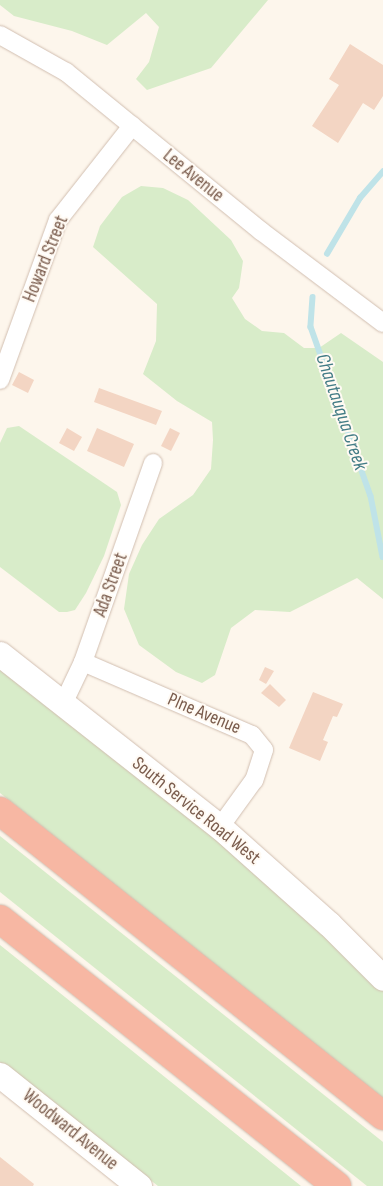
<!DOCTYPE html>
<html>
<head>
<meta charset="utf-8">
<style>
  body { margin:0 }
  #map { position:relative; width:383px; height:1186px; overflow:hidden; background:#fdf6ec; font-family:"Sofia Sans Condensed",sans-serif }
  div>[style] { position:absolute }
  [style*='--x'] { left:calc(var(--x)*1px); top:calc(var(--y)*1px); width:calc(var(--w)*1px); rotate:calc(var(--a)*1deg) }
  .green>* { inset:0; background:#d8ecc9 }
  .stream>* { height:5.5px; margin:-2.75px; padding:0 2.75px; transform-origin:2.75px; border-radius:2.75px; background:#bfe3e8 }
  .building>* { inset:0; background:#f3d5c3 }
  .roads { filter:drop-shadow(0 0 1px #d1beb0) drop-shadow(0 0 1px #d1beb0) }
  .minor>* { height:18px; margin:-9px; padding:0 9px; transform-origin:9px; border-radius:9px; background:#fff }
  .secondary>* { height:25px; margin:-12.5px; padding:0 12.5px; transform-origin:12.5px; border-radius:12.5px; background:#fff }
  .motorway>* { height:28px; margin:-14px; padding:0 14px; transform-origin:14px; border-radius:14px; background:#f7b7a3 }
  span { translate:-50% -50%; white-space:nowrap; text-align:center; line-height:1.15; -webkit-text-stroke:4px #fffaf3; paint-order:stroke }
  .street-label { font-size:19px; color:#7a5c4d }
  .water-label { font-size:20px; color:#437c86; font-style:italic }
</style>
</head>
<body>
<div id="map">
  <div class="green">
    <i style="clip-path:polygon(0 0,268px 0,211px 68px,147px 90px,136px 79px,149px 62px,159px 27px,146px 13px,107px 45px,72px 31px,14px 16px,0 5px)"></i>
    <i style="clip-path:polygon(141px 186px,163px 188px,188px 200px,231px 240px,243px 261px,239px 288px,232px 298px,245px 319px,262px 331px,284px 333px,304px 348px,319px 348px,341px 333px,383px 362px,383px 599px,357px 578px,290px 612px,255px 610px,231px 628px,215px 675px,202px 683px,176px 672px,139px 645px,124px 609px,129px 574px,142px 545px,159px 519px,193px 495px,211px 469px,213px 440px,212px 422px,177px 401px,143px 374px,156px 341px,157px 304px,93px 247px,100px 226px,122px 197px)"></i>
    <i style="clip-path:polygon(19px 426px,117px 492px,121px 505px,104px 556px,86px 593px,75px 610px,67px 612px,59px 612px,0 567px,0 443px,7px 428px)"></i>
    <i style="clip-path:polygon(0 668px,159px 789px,383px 989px,383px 1100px,0 793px)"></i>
    <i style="clip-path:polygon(0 836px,383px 1142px,383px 1186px,367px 1186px,0 892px)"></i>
    <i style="clip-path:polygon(0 945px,301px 1186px,158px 1186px,13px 1072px,0 1062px)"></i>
  </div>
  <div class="stream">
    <i style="--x:327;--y:254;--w:65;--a:-59.5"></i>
    <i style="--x:360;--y:198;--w:35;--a:-49"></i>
    <i style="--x:313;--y:297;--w:30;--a:94"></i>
    <i style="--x:311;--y:327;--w:179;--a:70.5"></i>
    <i style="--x:371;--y:496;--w:62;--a:78.9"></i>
  </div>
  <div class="building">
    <i style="clip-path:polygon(350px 44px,383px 65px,383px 96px,374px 110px,363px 103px,338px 143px,312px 126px,339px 85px,329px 79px)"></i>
    <i style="clip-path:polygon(19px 372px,34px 380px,28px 393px,12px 385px)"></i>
    <i style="clip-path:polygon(99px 388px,162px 411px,156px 425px,94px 402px)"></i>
    <i style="clip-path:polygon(67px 428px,82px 437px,74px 451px,59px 443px)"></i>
    <i style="clip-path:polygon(97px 428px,134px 444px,124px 467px,87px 451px)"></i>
    <i style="clip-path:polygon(170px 428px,180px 433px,171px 451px,161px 446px)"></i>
    <i style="clip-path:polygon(265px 667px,274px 671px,266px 684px,259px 680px)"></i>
    <i style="clip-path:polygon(270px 684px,286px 700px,279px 707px,261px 693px)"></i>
    <i style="clip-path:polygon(313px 692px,343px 704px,337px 717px,333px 716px,323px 740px,328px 742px,320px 761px,289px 748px)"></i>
    <i style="clip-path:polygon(0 1157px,34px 1184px,33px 1186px,0 1186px)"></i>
  </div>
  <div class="roads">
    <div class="minor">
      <i style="--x:0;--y:35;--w:76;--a:29.3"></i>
      <i style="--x:66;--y:72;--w:252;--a:39.2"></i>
      <i style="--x:261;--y:231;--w:153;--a:37"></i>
      <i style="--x:0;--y:380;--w:170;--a:-70.1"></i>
      <i style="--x:58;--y:220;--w:120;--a:-51.8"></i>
      <i style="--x:83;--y:662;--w:184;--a:23.4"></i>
      <i style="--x:252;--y:735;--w:19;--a:51"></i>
      <i style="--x:264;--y:750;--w:32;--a:108"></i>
      <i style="--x:254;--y:780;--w:58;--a:125.9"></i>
      <i style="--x:63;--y:704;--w:47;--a:-64.5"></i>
      <i style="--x:83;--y:662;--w:211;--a:-70.6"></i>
    </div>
    <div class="secondary">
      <i style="--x:0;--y:654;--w:280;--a:38.2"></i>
      <i style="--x:220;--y:827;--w:146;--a:41.7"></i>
      <i style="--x:329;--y:924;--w:76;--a:45"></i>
      <i style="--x:0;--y:1075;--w:178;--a:38.6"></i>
    </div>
    <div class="motorway">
      <i style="--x:0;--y:811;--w:490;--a:38.5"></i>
      <i style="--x:0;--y:919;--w:430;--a:38.4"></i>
    </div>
  </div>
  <div class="street-label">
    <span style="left:193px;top:176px;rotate:39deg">Lee Avenue</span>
    <span style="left:46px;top:259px;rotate:-68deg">Howard Street</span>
    <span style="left:111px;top:585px;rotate:-70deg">Ada Street</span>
    <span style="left:204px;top:714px;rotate:23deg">PIne Avenue</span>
    <span style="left:196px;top:811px;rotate:39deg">South Service Road West</span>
    <span style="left:70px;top:1130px;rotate:39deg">Woodward Avenue</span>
  </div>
  <div class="water-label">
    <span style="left:341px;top:412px;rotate:71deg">Chautauqua Creek</span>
  </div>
</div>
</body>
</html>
